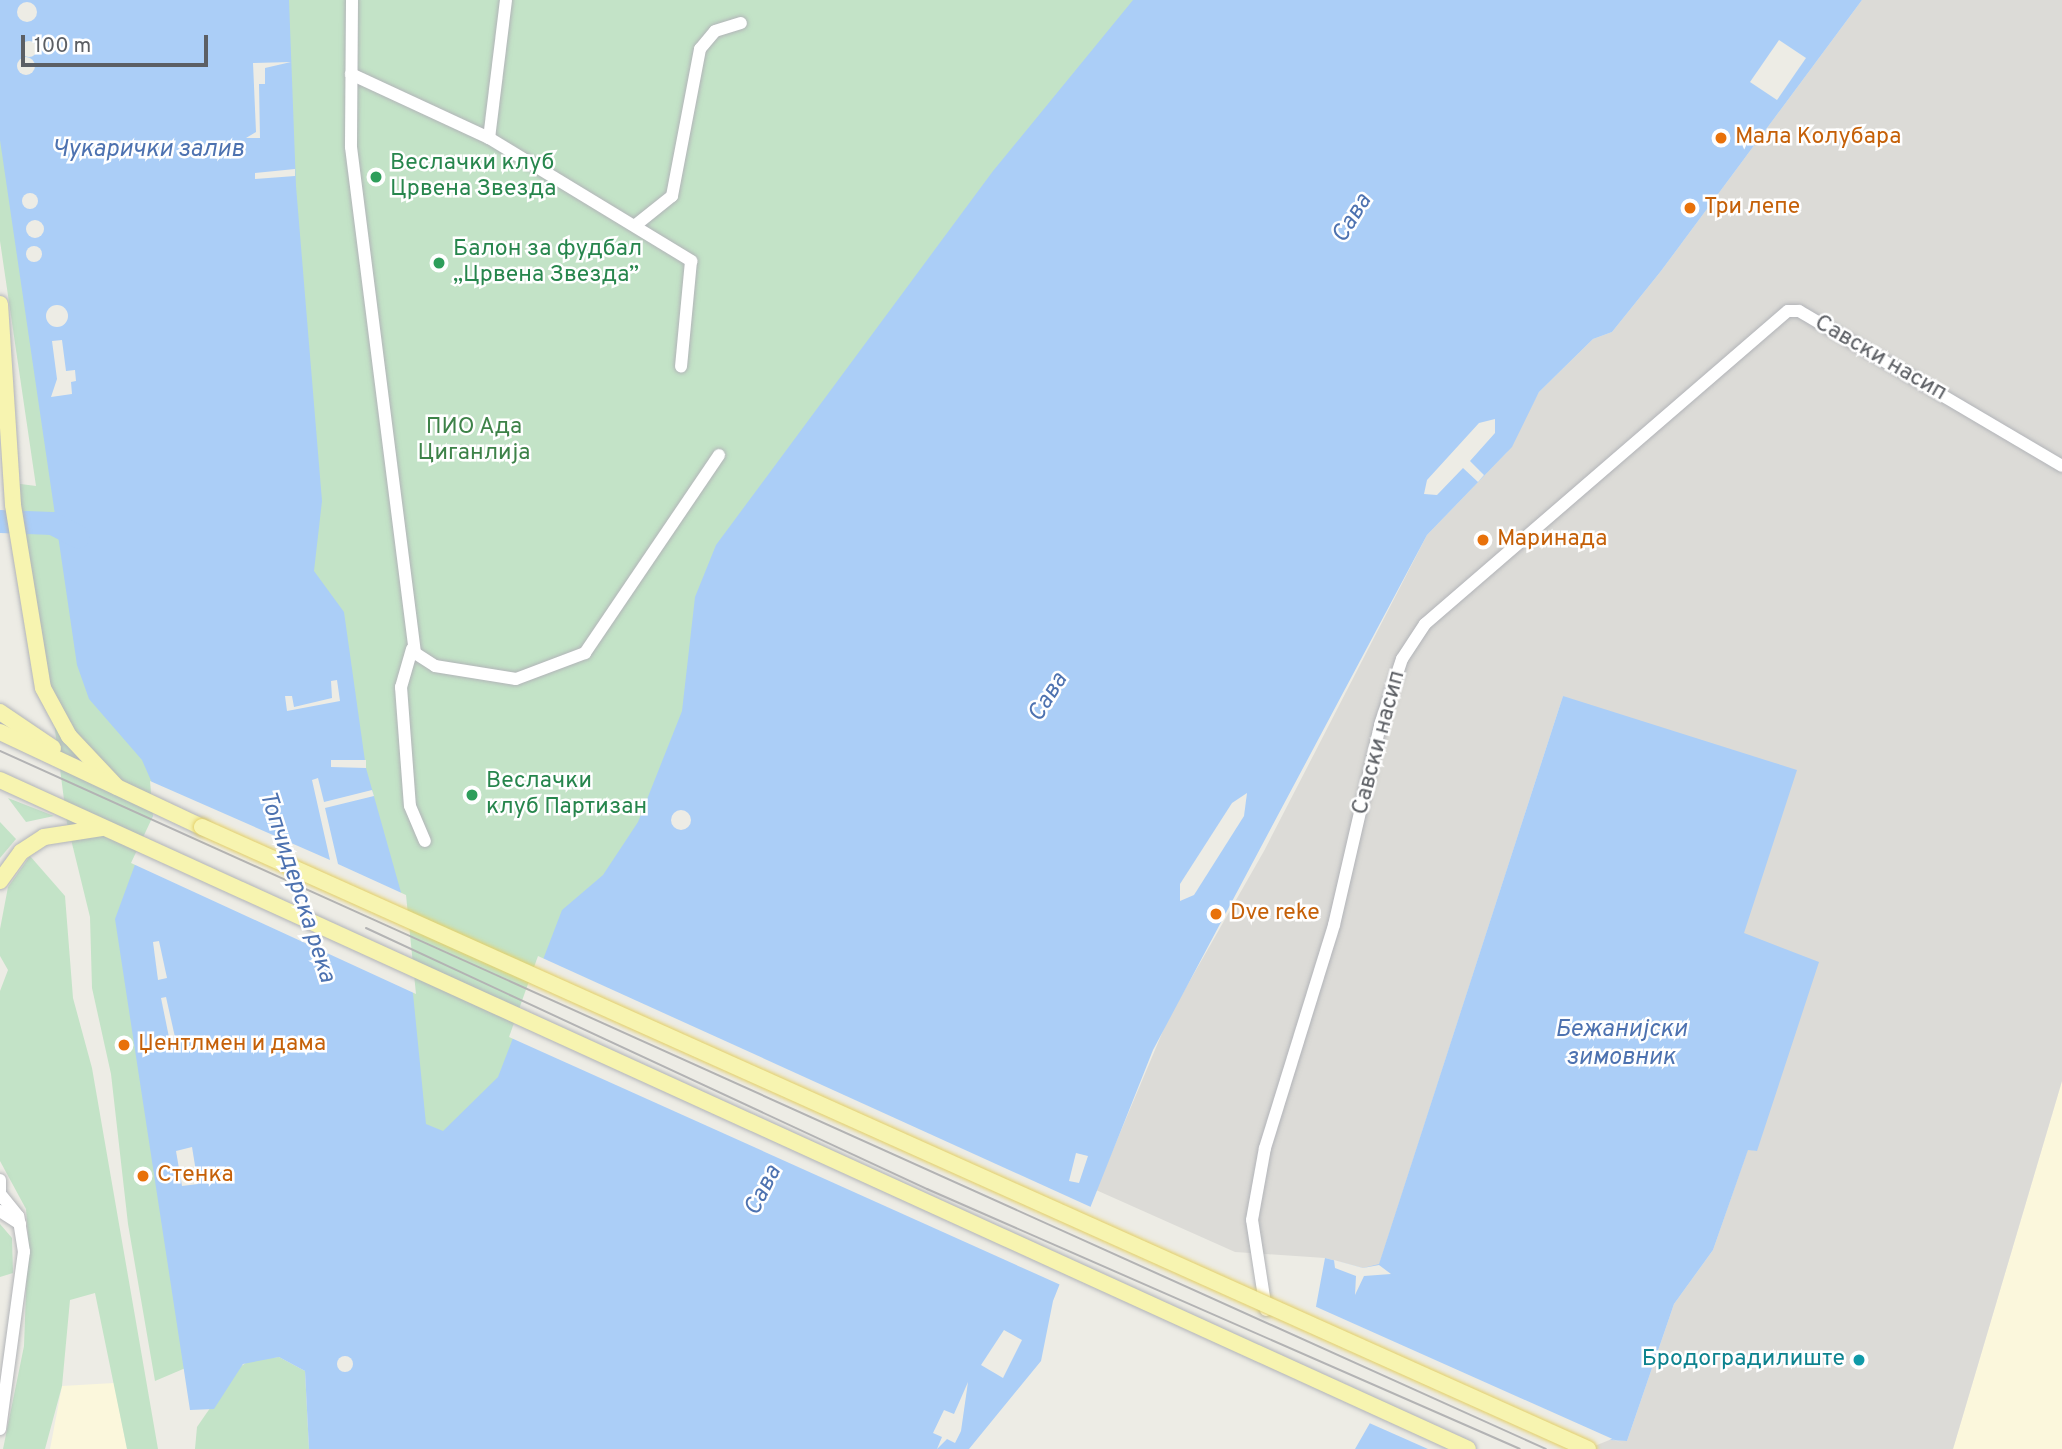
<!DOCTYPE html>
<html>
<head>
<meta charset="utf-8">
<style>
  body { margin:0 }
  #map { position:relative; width:2062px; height:1449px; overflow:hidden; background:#edece5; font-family:Overpass,sans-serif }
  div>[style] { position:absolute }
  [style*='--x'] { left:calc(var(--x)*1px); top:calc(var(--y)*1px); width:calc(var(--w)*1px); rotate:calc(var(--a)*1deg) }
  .commercial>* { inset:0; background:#fbf7dc }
  .industrial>* { inset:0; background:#dcdbd7 }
  .green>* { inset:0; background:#c3e3c7 }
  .water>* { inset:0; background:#abcef7 }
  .pier>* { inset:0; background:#edece5 }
  .round { border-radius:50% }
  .river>* { height:23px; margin:-11.5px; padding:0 11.5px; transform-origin:11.5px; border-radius:11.5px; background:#abcef7 }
  .roads { filter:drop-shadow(0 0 2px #b2b4b8) drop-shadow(0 0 2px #b2b4b8) }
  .minor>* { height:12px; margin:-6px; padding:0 6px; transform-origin:6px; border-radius:6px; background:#fff }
  .major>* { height:16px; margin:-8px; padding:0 8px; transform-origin:8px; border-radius:8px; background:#f7f4b0 }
  .tram>* { height:2px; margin:-1px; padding:0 1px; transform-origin:1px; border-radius:1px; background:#b3b3b4 }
  .bridges { filter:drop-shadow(0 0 2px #e4cf67) drop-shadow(0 0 2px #e4cf67) }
  .major-bridge>* { height:16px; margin:-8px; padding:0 8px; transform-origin:8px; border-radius:8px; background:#f7f4b0 }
  .dots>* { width:19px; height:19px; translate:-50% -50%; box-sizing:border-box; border:4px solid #fff; border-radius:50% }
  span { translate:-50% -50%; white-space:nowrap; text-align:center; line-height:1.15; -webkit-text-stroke:5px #fff; paint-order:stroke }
  .food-label { font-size:23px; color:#c56008 }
  .left { translate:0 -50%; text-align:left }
  .leisure-label { font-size:23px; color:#27864d }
  .street-label { font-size:23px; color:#5c5f64 }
  .park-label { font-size:23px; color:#3d8248 }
  .culture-label { font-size:23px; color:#0d838f }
  .right { translate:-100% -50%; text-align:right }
  .water-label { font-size:24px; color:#4d72b0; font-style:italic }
  .scale { position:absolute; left:21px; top:35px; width:187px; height:32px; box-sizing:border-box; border:4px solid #5c5f64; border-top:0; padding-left:9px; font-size:21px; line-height:24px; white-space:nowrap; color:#5c5f64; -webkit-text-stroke:5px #fff; paint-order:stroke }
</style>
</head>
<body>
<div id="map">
  <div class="commercial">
    <i style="clip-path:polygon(2062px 1081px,2062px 1449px,1953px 1449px)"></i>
    <i style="clip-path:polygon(114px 1383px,127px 1449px,50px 1449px,62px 1386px)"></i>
  </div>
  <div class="industrial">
    <i style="clip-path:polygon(1862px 0,2062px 0,2062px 1081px,1953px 1449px,1584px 1449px,1589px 1439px,1627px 1441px,1674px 1304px,1713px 1250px,1748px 1149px,1757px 1151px,1743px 933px,1563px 696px,1379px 1265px,1363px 1268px,1325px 1258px,1235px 1252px,1096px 1190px,1168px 1019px,1264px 851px,1427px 535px,1507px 452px,1539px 392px,1593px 339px,1612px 332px,1661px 271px)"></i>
  </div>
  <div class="green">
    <i style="clip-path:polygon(0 0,1279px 0,483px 1241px,155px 1381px,128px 1224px,111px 1074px,92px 988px,90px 917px,67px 823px,44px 645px,13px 483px,36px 486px,0 241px)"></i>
    <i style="clip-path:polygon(8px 798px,54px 816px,26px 822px)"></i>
    <i style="clip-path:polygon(0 822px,16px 839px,0 858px)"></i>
    <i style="clip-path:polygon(30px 856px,65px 896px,73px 998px,92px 1068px,158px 1449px,127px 1449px,95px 1293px,70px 1300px,62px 1386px,45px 1449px,3px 1449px,24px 1346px,28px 1236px,26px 1209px,0 1161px,0 991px,8px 970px,0 956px,0 929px,8px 887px)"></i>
    <i style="clip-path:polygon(0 1224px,12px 1238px,13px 1273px,0 1277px)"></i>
    <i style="clip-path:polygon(279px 1357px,305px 1371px,309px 1449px,195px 1449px,197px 1427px,237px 1369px,250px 1360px)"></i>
  </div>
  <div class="water">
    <i style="clip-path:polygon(0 0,289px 0,296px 186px,322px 501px,314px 571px,344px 612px,366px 768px,404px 903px,426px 1124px,443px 1131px,498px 1077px,562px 910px,603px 875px,638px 822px,682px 711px,695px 597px,716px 545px,993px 171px,1133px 0,1862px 0,1661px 271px,1612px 332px,1593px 339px,1539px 392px,1512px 447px,1427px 535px,1153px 1050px,1053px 1301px,1041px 1361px,969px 1449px,309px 1449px,305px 1371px,279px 1357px,243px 1364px,214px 1409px,190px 1410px,115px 919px,159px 799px,142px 760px,89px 699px,77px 665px,0 140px)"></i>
    <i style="clip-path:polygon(1563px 696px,1797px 770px,1744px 933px,1819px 962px,1757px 1151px,1748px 1150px,1713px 1250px,1674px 1304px,1627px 1441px,1589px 1439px,1584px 1449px,1355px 1449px,1378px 1409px,1387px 1368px,1314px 1317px,1325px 1258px,1363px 1268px,1379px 1264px)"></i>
  </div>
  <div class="pier">
    <i class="round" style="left:17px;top:2px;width:20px;height:20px"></i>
    <i style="clip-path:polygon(1779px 40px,1806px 58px,1777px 100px,1750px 82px)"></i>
    <i class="round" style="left:21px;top:41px;width:16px;height:16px"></i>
    <i class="round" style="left:17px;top:57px;width:18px;height:18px"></i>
    <i style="clip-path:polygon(291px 62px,265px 68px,265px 84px,259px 84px,260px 138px,246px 138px,256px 132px,253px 63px)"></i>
    <i style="clip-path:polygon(295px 169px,295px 176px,255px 179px,255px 173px)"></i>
    <i class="round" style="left:22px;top:193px;width:16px;height:16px"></i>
    <i class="round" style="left:26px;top:220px;width:18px;height:18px"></i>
    <i class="round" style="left:26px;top:246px;width:16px;height:16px"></i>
    <i class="round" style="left:46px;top:305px;width:22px;height:22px"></i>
    <i style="clip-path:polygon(62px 340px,66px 371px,75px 370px,76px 381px,71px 382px,72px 394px,51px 397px,57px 379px,52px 341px)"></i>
    <i style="clip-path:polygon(1495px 419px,1495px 433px,1470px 461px,1484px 475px,1478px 482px,1463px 468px,1437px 495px,1424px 494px,1427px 480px,1479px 423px)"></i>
    <i style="clip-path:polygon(337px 680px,340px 701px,287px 711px,285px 696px,292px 696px,294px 707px,332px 698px,331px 681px)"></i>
    <i style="clip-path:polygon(331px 760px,366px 760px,366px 768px,331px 767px)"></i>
    <i style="clip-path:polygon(318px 778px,324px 802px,372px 790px,374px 796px,325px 808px,338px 864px,406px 895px,416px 994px,131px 863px,153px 816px,150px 781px,330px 860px,312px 780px)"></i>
    <i style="clip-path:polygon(1247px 793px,1244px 816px,1194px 895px,1180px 901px,1180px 884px,1232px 803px)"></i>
    <i class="round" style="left:671px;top:810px;width:20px;height:20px"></i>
    <i style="clip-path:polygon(159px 941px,167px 978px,158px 980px,153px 942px)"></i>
    <i style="clip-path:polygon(538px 956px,1093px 1208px,1063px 1286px,509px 1037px)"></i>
    <i style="clip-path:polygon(166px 997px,177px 1046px,171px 1047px,161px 998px)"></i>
    <i style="clip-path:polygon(192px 1147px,198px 1184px,182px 1186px,176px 1151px)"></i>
    <i style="clip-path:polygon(1076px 1153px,1088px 1156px,1079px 1183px,1069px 1181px)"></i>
    <i style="clip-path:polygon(1334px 1260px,1363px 1268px,1379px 1265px,1391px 1274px,1364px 1276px,1355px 1295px,1356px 1276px,1335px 1268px)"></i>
    <i style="clip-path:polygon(1312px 1305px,1626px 1445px,1612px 1439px,1587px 1449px,1428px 1449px,1367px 1422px,1386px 1353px,1310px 1316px)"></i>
    <i style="clip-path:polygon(1004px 1330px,1022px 1340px,1003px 1378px,981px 1365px)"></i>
    <i class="round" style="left:337px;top:1356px;width:16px;height:16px"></i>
    <i style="clip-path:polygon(968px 1382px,961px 1431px,955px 1443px,947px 1439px,937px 1449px,942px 1437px,933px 1433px,944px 1410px,954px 1414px)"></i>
  </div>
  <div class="river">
    <i style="--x:0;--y:521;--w:52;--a:2.2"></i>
    <i style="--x:52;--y:523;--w:29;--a:27"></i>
  </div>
  <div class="roads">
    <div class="minor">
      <i style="--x:352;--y:0;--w:147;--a:90.4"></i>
      <i style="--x:351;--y:147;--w:510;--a:82.79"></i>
      <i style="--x:415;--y:653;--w:24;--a:33"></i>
      <i style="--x:435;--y:666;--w:82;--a:9.1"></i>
      <i style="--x:516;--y:679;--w:74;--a:-20.6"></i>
      <i style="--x:585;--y:653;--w:239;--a:-55.9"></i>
      <i style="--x:506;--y:0;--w:139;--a:97"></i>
      <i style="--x:489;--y:138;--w:237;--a:31.3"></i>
      <i style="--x:691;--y:261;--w:106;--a:95.4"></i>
      <i style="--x:351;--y:74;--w:152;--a:24.9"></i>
      <i style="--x:637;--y:224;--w:45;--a:-38.7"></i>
      <i style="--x:672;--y:196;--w:150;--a:-79.2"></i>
      <i style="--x:700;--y:49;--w:23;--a:-50"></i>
      <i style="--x:715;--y:31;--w:27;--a:-17"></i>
      <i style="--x:412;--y:649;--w:40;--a:106"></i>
      <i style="--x:401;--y:687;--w:119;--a:85.7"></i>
      <i style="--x:410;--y:806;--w:38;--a:67"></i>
      <i style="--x:0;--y:1180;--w:18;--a:90"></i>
      <i style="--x:0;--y:1211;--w:24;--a:33"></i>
      <i style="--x:1266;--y:1310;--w:91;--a:-98.8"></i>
      <i style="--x:1252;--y:1220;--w:73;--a:-79.8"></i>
      <i style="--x:1265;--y:1148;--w:233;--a:-72.8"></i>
      <i style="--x:1334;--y:925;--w:205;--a:-77"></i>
      <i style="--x:1380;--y:725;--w:70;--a:-71.6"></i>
      <i style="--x:1402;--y:659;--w:42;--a:-56.7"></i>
      <i style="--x:1425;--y:624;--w:479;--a:-40.8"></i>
      <i style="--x:1788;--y:311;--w:11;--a:0"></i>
      <i style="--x:1799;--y:311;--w:305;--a:30.5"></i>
      <i style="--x:0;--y:1429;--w:179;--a:-82.3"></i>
      <i style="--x:24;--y:1252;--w:36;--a:-99"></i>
      <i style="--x:18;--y:1216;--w:27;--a:-129"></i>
    </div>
    <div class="major">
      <i style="--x:0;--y:304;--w:201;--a:86.3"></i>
      <i style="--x:13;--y:505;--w:185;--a:80.7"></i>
      <i style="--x:43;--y:688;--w:55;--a:61.6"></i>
      <i style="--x:69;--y:736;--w:70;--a:46.7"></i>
      <i style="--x:0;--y:712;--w:64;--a:34.2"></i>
      <i style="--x:0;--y:732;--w:223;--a:25.2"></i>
      <i style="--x:0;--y:780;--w:1613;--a:24.5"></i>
      <i style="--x:0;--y:881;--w:36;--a:-54"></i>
      <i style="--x:21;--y:852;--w:27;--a:-33"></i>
      <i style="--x:44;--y:837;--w:60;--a:-8.7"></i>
    </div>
  </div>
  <div class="tram">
    <i style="--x:0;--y:751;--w:1696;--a:24.3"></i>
    <i style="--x:366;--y:928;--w:619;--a:24.95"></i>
    <i style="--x:927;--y:1189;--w:647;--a:23.67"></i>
  </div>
  <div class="bridges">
    <div class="major-bridge">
      <i style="--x:202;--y:827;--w:1519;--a:24.17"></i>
    </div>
  </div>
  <div class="dots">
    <i style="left:1721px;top:138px;background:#e8710a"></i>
    <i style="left:376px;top:177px;background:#2e9e5b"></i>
    <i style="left:1690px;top:208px;background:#e8710a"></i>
    <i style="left:439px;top:263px;background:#2e9e5b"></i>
    <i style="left:1483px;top:540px;background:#e8710a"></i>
    <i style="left:472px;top:795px;background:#2e9e5b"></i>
    <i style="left:1216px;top:914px;background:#e8710a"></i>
    <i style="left:124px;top:1045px;background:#e8710a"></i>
    <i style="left:143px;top:1176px;background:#e8710a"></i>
    <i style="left:1859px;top:1360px;background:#0f9aa8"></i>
  </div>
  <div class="food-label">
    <span class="left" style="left:1735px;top:138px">Мала Колубара</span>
    <span class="left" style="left:1704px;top:208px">Три лепе</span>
    <span class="left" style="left:1497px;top:540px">Маринада</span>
    <span class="left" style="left:1230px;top:914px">Dve reke</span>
    <span class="left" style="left:138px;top:1045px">Џентлмен и дама</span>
    <span class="left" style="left:157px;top:1176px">Стенка</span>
  </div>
  <div class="leisure-label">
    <span class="left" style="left:390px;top:177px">Веслачки клуб<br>Црвена Звезда</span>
    <span class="left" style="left:453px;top:263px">Балон за фудбал<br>„Црвена Звезда”</span>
    <span class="left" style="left:486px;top:795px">Веслачки<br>клуб Партизан</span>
  </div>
  <div class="street-label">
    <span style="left:1880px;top:359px;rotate:30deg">Савски насип</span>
    <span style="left:1380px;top:743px;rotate:-75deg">Савски насип</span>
  </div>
  <div class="park-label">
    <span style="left:474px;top:441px">ПИО Ада<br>Циганлија</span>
  </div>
  <div class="culture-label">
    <span class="right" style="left:1845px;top:1360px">Бродоградилиште</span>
  </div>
  <div class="water-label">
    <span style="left:148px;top:151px">Чукарички залив</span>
    <span style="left:1353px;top:219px;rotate:-58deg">Сава</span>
    <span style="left:1049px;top:698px;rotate:-58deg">Сава</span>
    <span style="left:296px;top:887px;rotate:72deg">Топчидерска река</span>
    <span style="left:1621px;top:1045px">Бежанијски<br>зимовник</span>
    <span style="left:764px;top:1191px;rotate:-63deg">Сава</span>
  </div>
  <div class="scale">100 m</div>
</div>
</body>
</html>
